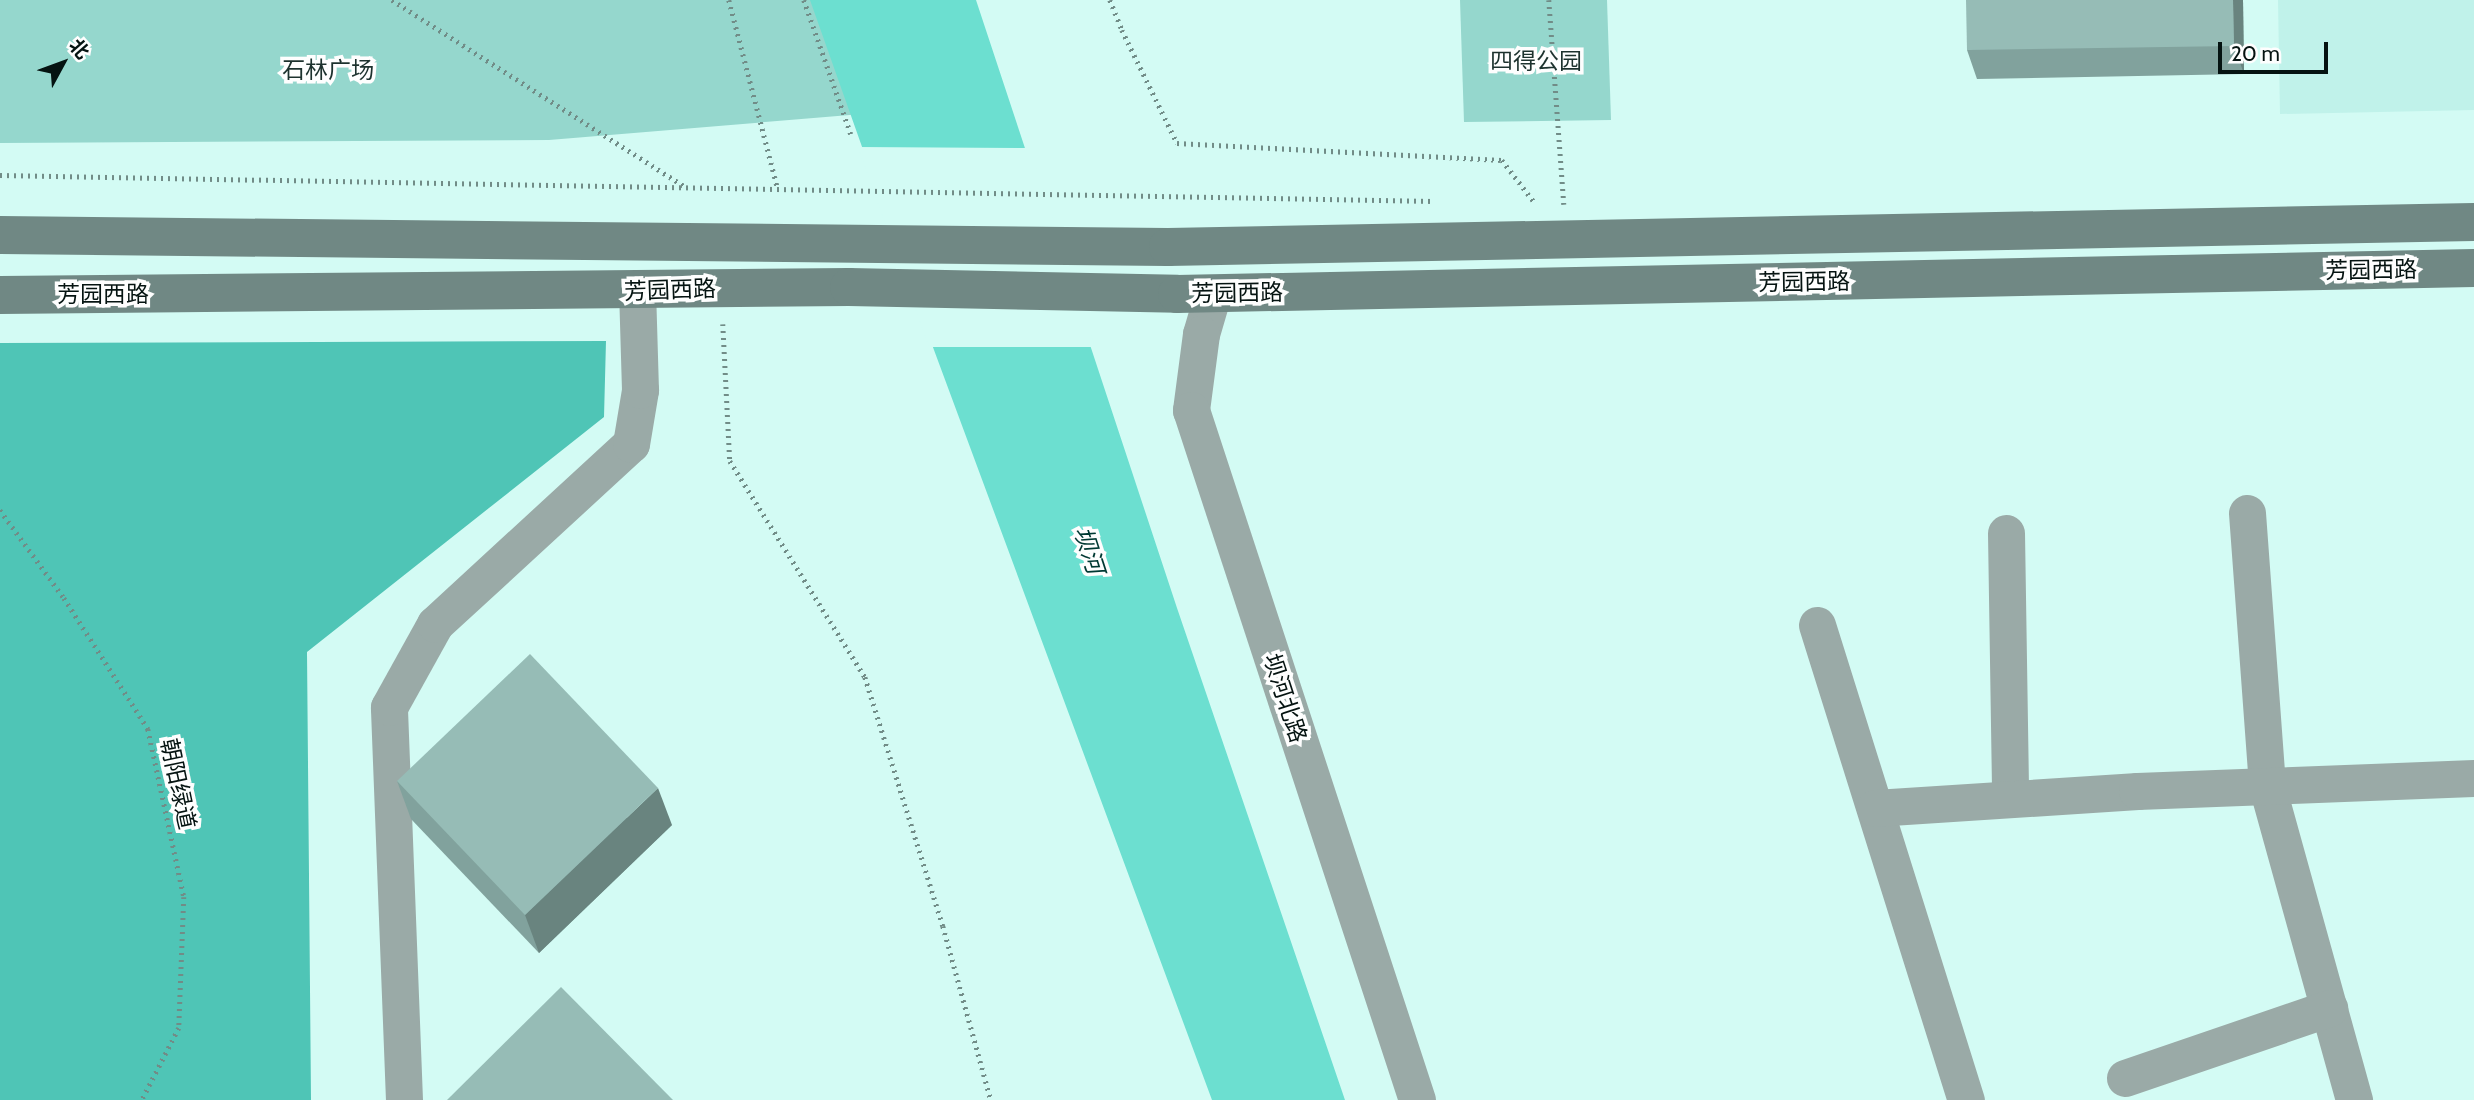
<!DOCTYPE html>
<html>
<head>
<meta charset="utf-8">
<style>
  body { margin:0 }
  #map { position:relative; width:2474px; height:1100px; overflow:hidden; background:#d3fbf4; font-family:Cabin,"Noto Sans SC",sans-serif }
  div>[style] { position:absolute }
  [style*='--x'] { left:calc(var(--x)*1px); top:calc(var(--y)*1px); width:calc(var(--w)*1px); rotate:calc(var(--a)*1deg) }
  .built>* { inset:0; background:#c0f2ea }
  .green>* { inset:0; background:#95d7cd }
  .forest>* { inset:0; background:#4fc5b6 }
  .water>* { inset:0; background:#6cdfd0 }
  .pier>* { inset:0; background:#d3fbf4 }
  .path>* { height:4.5px; margin-top:-2.25px; transform-origin:0; background:repeating-linear-gradient(90deg,#718c87 0 2px,transparent 0 7px) }
  .street>* { height:37px; margin:-18.5px; padding:0 18.5px; transform-origin:18.5px; border-radius:18.5px; background:#9aaaa7 }
  .secondary>* { height:38px; margin:-19px; padding:0 19px; transform-origin:19px; border-radius:19px; background:#708884 }
  .wall>* { inset:0; background:#81a29d }
  .shaded-wall>* { inset:0; background:#69847f }
  .building>* { inset:0; background:#96bcb6 }
  span { translate:-50% -50%; white-space:nowrap; text-align:center; line-height:1.15; -webkit-text-stroke:7px #fefefe; paint-order:stroke }
  .park-label { font-size:23px; color:#1d322e }
  .street-label { font-size:23px; color:#051311 }
  .water-label { font-size:24px; color:#003933; font-style:italic }
  .north { position:absolute; left:28px; top:28px; width:70px; height:70px; -webkit-text-stroke:5px #fefefe; paint-order:stroke; rotate:49deg; font-size:19px; font-weight:700; line-height:28px; text-align:center; color:#051311 }
  .north::after { content:''; display:block; margin:auto; width:24px; height:32px; background:#051311; clip-path:polygon(50% 0,100% 100%,50% 72%,0 100%) }
  .scale { position:absolute; left:2218px; top:42px; width:110px; height:32px; box-sizing:border-box; border:4px solid #051311; border-top:0; padding-left:9px; font-size:21px; line-height:24px; white-space:nowrap; color:#051311; -webkit-text-stroke:5px #fefefe; paint-order:stroke }
</style>
</head>
<body>
<div id="map">
  <div class="built">
    <i style="clip-path:polygon(2278px 0,2474px 0,2474px 110px,2280px 114px)"></i>
  </div>
  <div class="green">
    <i style="clip-path:polygon(0 0,841px 0,886px 112px,549px 140px,0 143px)"></i>
    <i style="clip-path:polygon(1460px 0,1607px 0,1611px 120px,1464px 122px)"></i>
  </div>
  <div class="forest">
    <i style="clip-path:polygon(606px 341px,604px 417px,307px 652px,311px 1100px,0 1100px,0 343px)"></i>
  </div>
  <div class="water">
    <i style="clip-path:polygon(810px 0,976px 0,1177px 608px,1345px 1100px,1212px 1100px,934px 350px)"></i>
  </div>
  <div class="pier">
    <i style="clip-path:polygon(858px 147px,1030px 148px,1095px 347px,929px 347px)"></i>
  </div>
  <div class="path">
    <i style="--x:392;--y:0;--w:348;--a:32.5"></i>
    <i style="--x:729;--y:0;--w:195;--a:75.5"></i>
    <i style="--x:804;--y:0;--w:142;--a:70.7"></i>
    <i style="--x:1110;--y:0;--w:32;--a:68"></i>
    <i style="--x:1122;--y:30;--w:126;--a:64"></i>
    <i style="--x:1177;--y:143;--w:325;--a:3"></i>
    <i style="--x:1502;--y:160;--w:54;--a:52.5"></i>
    <i style="--x:1549;--y:0;--w:205;--a:85.8"></i>
    <i style="--x:0;--y:175;--w:1434;--a:1.04"></i>
    <i style="--x:723;--y:324;--w:137;--a:87.1"></i>
    <i style="--x:730;--y:461;--w:255;--a:58"></i>
    <i style="--x:865;--y:677;--w:261;--a:72.6"></i>
    <i style="--x:943;--y:926;--w:180;--a:74.6"></i>
    <i style="--x:0;--y:510;--w:109;--a:54"></i>
    <i style="--x:64;--y:598;--w:156;--a:57.3"></i>
    <i style="--x:148;--y:729;--w:172;--a:77.9"></i>
    <i style="--x:184;--y:897;--w:131;--a:92.2"></i>
    <i style="--x:179;--y:1028;--w:81;--a:117.2"></i>
  </div>
  <div class="street">
    <i style="--x:1213;--y:293;--w:43;--a:106.3"></i>
    <i style="--x:1201;--y:334;--w:77;--a:97.5"></i>
    <i style="--x:1191;--y:410;--w:726;--a:71.86"></i>
    <i style="--x:2247;--y:513;--w:274;--a:85.8"></i>
    <i style="--x:2267;--y:786;--w:326;--a:74.5"></i>
    <i style="--x:2006;--y:533;--w:266;--a:89.1"></i>
    <i style="--x:1817;--y:625;--w:498;--a:72.6"></i>
    <i style="--x:1875;--y:808;--w:263;--a:-3.7"></i>
    <i style="--x:2137;--y:791;--w:337;--a:-2.2"></i>
    <i style="--x:2125;--y:1078;--w:216;--a:-18.9"></i>
    <i style="--x:404;--y:1100;--w:393;--a:-92.2"></i>
    <i style="--x:389;--y:707;--w:95;--a:-61"></i>
    <i style="--x:435;--y:624;--w:266;--a:-42.6"></i>
    <i style="--x:631;--y:444;--w:55;--a:-80.5"></i>
    <i style="--x:640;--y:390;--w:99;--a:-91.7"></i>
  </div>
  <div class="secondary">
    <i style="--x:0;--y:235;--w:1168;--a:0.59"></i>
    <i style="--x:1168;--y:247;--w:1306;--a:-1.1"></i>
    <i style="--x:0;--y:295;--w:849;--a:-0.54"></i>
    <i style="--x:849;--y:287;--w:328;--a:1.2"></i>
    <i style="--x:1177;--y:294;--w:1297;--a:-1.15"></i>
  </div>
  <div class="wall">
    <i style="clip-path:polygon(2243px 0,2244px 74px,1977px 79px,1967px 50px)"></i>
    <i style="clip-path:polygon(397px 781px,672px 825px,539px 953px,411px 819px)"></i>
  </div>
  <div class="shaded-wall">
    <i style="clip-path:polygon(2233px 0,2243px 0,2244px 74px,2234px 46px)"></i>
    <i style="clip-path:polygon(658px 788px,672px 825px,539px 953px,525px 915px)"></i>
  </div>
  <div class="building">
    <i style="clip-path:polygon(1966px 0,2233px 0,2234px 46px,1967px 50px)"></i>
    <i style="clip-path:polygon(530px 654px,658px 788px,525px 915px,397px 781px)"></i>
    <i style="clip-path:polygon(561px 987px,673px 1100px,447px 1100px)"></i>
  </div>
  <div class="park-label">
    <span style="left:1536px;top:61px">四得公园</span>
    <span style="left:328px;top:70px">石林广场</span>
  </div>
  <div class="street-label">
    <span style="left:2371px;top:270px;rotate:-1deg">芳园西路</span>
    <span style="left:1804px;top:282px;rotate:-1deg">芳园西路</span>
    <span style="left:670px;top:290px;rotate:-2deg">芳园西路</span>
    <span style="left:1237px;top:293px;rotate:-1deg">芳园西路</span>
    <span style="left:103px;top:294px">芳园西路</span>
    <span style="left:1285px;top:698px;rotate:72deg">坝河北路</span>
    <span style="left:178px;top:784px;rotate:78deg">朝阳绿道</span>
  </div>
  <div class="water-label">
    <span style="left:1089px;top:550px;rotate:72deg">坝河</span>
  </div>
  <div class="north">北</div>
  <div class="scale">20 m</div>
</div>
</body>
</html>
